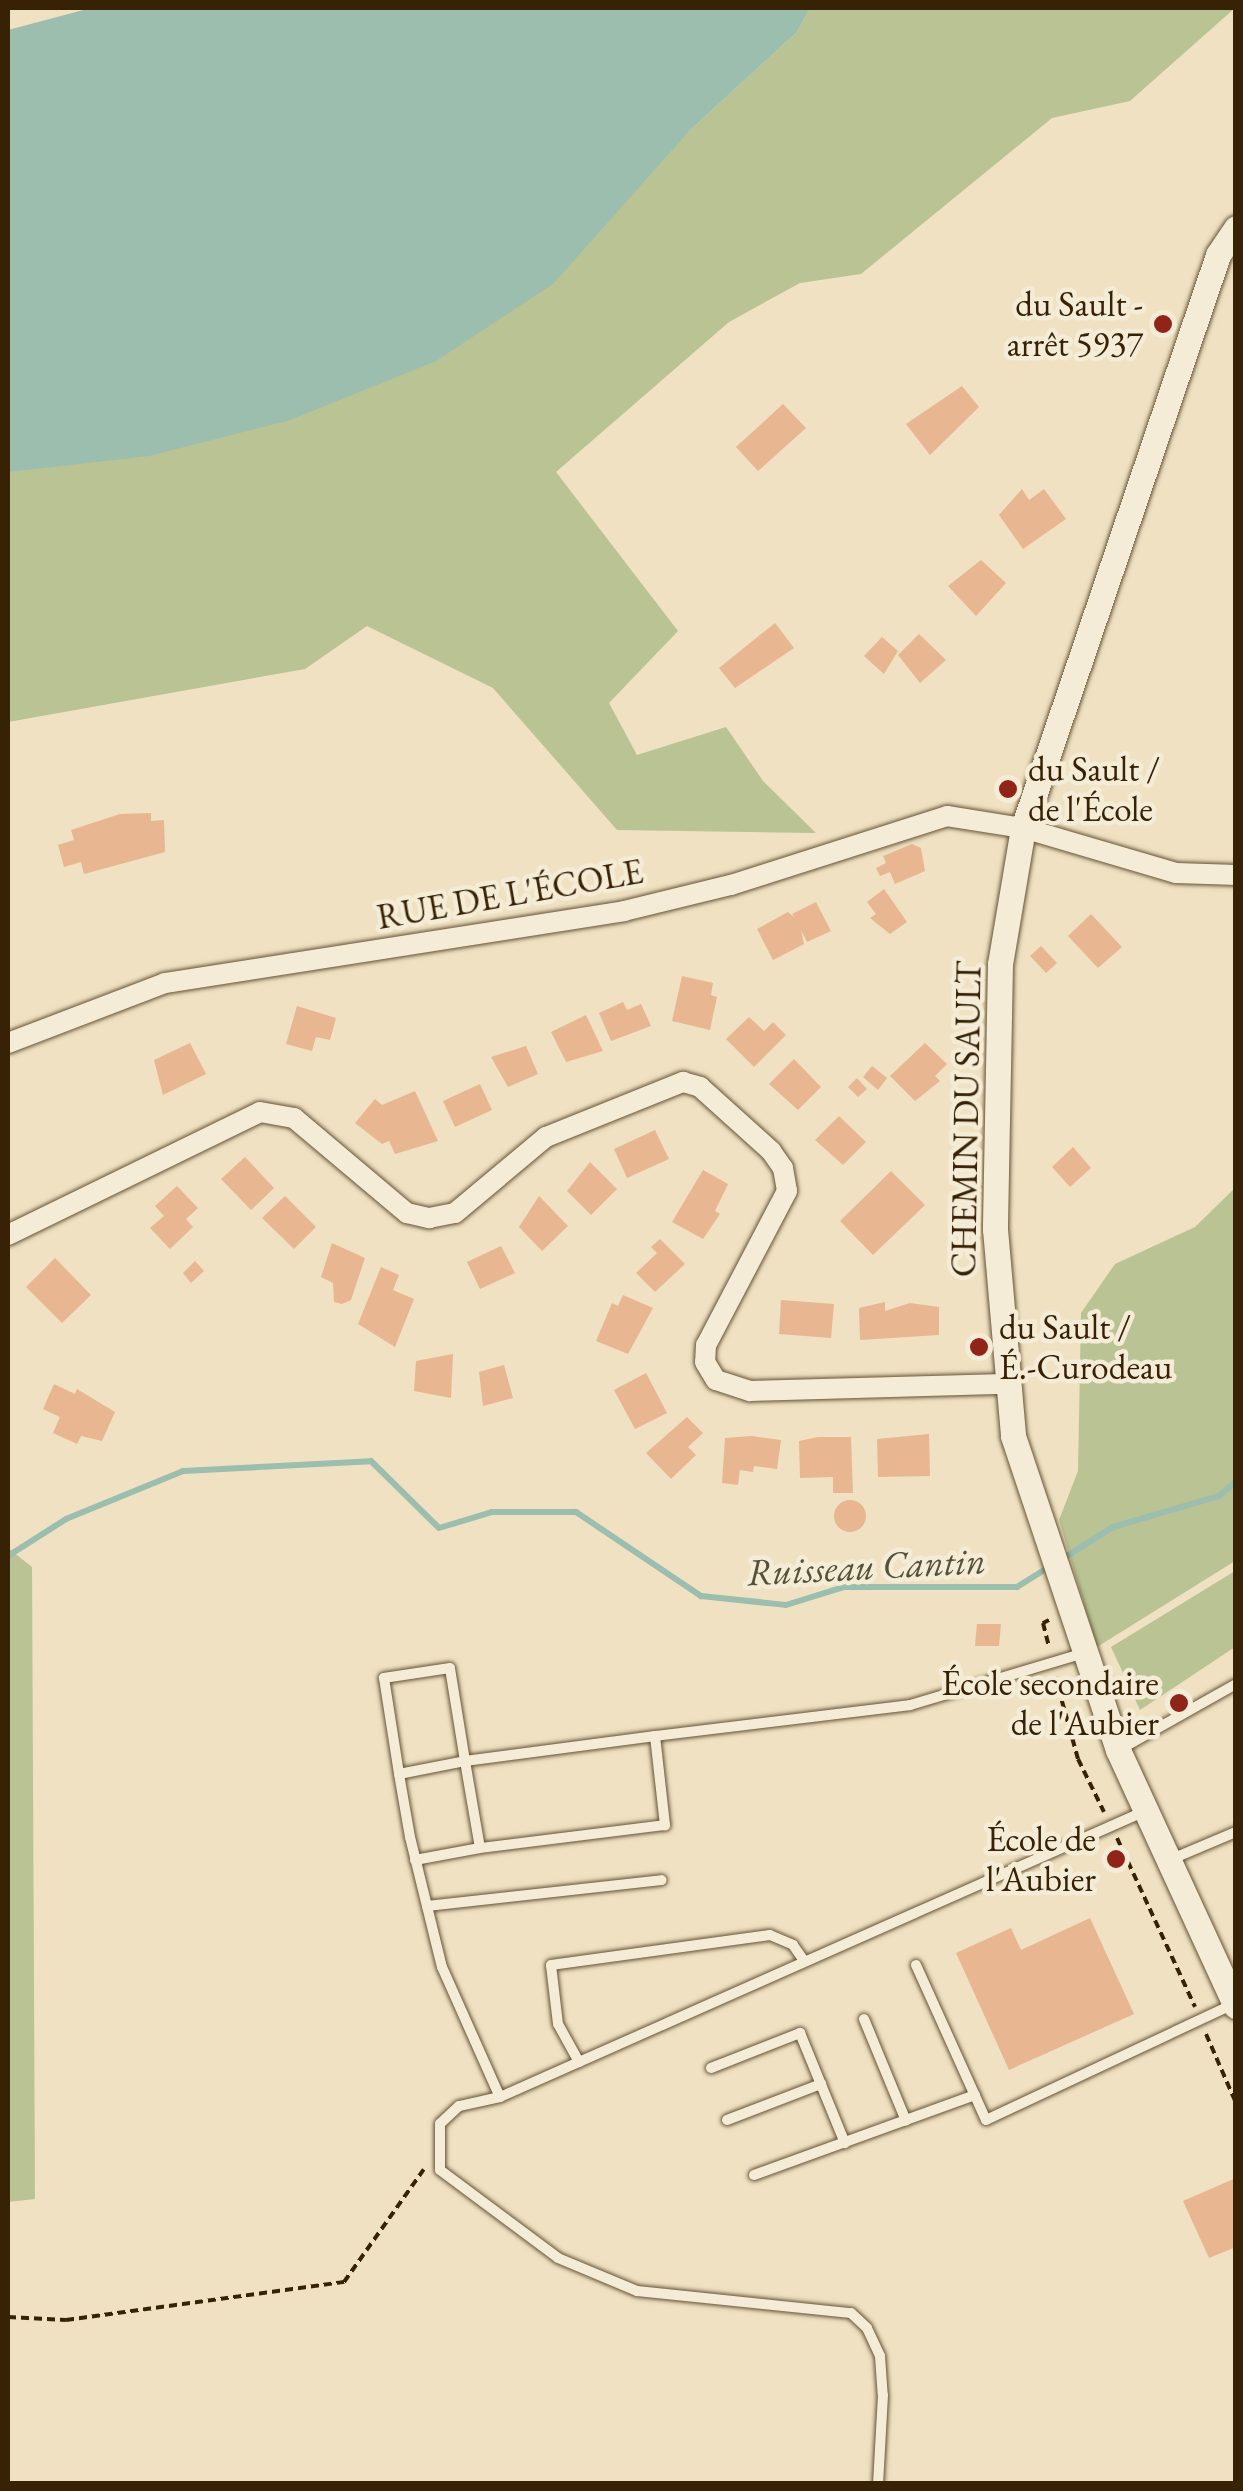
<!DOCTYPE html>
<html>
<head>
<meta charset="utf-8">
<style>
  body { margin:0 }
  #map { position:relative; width:1243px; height:2491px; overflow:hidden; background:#efe1c2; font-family:"EB Garamond",serif }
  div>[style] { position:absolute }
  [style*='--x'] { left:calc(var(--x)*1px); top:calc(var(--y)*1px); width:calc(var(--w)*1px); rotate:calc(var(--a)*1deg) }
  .green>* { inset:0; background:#b9c393 }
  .water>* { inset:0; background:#9bbeae }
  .stream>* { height:6px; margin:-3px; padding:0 3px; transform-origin:3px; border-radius:3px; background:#9bbeae }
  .building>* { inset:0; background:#e8b691 }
  .round { border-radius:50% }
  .path>* { height:4px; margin-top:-2px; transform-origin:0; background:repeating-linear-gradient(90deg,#372205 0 8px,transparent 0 13px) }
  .roads { filter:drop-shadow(0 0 2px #655234) drop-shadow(0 0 2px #655234) }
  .service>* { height:10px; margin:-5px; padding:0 5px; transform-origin:5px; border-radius:5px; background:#f5ecd7 }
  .minor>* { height:20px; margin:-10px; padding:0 10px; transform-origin:10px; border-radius:10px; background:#f5ecd7 }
  .tertiary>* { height:25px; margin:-12.5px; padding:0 12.5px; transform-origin:12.5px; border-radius:12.5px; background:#f5ecd7 }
  .dots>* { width:28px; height:28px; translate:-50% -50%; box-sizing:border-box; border:5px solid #f5ecd7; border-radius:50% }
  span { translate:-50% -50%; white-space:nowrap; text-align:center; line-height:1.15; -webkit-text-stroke:9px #f5ecd7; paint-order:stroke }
  .poi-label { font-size:35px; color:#372205 }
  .right { translate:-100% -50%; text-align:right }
  .left { translate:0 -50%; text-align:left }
  .street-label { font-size:35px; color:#372205 }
  .water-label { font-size:38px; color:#555138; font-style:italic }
  .frame { position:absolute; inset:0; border:10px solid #372205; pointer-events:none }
</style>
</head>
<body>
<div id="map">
  <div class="green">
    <i style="clip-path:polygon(810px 8px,1235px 8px,1130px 101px,1052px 118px,861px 274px,800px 283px,729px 322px,556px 472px,678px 631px,609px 703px,637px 755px,726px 727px,763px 781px,816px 833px,617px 830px,493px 688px,367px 626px,305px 669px,8px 722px,8px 472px,689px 131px,797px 32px)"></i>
    <i style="clip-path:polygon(1235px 1188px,1235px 1561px,1097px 1647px,1059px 1520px,1078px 1471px,1081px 1313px,1115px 1264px,1195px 1227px)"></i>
    <i style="clip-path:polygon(8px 1548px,32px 1567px,35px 2199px,8px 2202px)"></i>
    <i style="clip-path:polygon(1235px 1571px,1235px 1647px,1140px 1710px,1111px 1647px)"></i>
  </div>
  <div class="water">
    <i style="clip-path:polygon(91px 8px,810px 8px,797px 32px,689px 131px,553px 284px,436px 361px,290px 420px,149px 456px,8px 472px,8px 30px)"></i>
  </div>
  <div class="stream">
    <i style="--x:8;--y:1556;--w:69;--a:-32.5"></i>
    <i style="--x:66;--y:1519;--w:126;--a:-22.3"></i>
    <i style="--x:183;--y:1471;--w:188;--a:-3"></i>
    <i style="--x:371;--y:1461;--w:95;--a:44.6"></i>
    <i style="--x:439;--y:1528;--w:55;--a:-16.8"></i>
    <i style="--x:492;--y:1512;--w:84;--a:0"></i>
    <i style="--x:576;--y:1512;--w:151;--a:33.9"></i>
    <i style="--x:701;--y:1596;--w:85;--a:6"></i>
    <i style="--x:786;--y:1605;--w:61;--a:-17.2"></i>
    <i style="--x:844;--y:1587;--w:173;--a:0"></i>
    <i style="--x:1017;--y:1587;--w:40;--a:-32"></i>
    <i style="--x:1062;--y:1559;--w:60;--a:-32.1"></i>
    <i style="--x:1113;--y:1527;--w:110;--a:-16.3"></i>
    <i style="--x:1219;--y:1496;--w:23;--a:-41"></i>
  </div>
  <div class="building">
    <i style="clip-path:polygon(962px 386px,979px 407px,930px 455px,906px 424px)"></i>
    <i style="clip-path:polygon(783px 404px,806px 428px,758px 471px,736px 447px)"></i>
    <i style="clip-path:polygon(1022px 489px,1029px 500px,1044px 489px,1066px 519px,1023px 549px,999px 515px)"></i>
    <i style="clip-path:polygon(981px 560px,1006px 583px,976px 616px,948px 586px)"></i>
    <i style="clip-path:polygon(775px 623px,794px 648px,735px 688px,719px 668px)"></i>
    <i style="clip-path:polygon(919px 634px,946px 660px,920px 683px,898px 655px)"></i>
    <i style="clip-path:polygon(882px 637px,898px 651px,884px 674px,864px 656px)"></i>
    <i style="clip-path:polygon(151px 813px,151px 821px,164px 820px,165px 852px,84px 874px,81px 862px,64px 867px,58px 845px,74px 840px,71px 830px,120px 814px)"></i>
    <i style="clip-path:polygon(912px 844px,921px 848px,925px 871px,895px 884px,890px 872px,880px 876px,876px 868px,886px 863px,883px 856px)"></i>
    <i style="clip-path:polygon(884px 889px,907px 922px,890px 934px,870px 918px,876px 914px,867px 902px)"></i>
    <i style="clip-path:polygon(816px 902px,831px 931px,807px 942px,801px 930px,804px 944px,773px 960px,757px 929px,788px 912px,795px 918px,792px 914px)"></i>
    <i style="clip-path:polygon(1091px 914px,1122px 947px,1098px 968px,1068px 936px)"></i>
    <i style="clip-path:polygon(1041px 946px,1057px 963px,1046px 973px,1030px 956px)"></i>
    <i style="clip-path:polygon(682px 976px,713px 983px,711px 995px,717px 997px,710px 1030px,672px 1021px)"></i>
    <i style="clip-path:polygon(623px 1002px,627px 1010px,641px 1004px,651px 1026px,611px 1041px,599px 1013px)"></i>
    <i style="clip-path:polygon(297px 1006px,336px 1018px,330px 1040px,316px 1037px,312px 1051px,286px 1044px)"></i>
    <i style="clip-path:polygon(586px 1015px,603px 1051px,566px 1062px,551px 1032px)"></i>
    <i style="clip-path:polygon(749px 1017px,764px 1031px,773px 1022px,786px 1035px,754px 1067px,726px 1039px)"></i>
    <i style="clip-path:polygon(190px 1043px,206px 1074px,163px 1095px,154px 1060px)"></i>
    <i style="clip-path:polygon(925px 1043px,947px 1064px,935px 1076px,940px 1081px,915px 1101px,890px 1076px)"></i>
    <i style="clip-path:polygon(526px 1046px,538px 1074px,508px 1087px,491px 1057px)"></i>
    <i style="clip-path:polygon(794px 1059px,821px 1087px,798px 1110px,769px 1084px)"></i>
    <i style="clip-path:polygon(872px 1066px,887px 1078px,878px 1090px,863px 1077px)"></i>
    <i style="clip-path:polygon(857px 1078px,867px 1089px,858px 1097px,848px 1087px)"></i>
    <i style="clip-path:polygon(480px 1084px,492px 1110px,455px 1127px,443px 1101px)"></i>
    <i style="clip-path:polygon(415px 1091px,438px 1141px,395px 1154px,389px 1141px,382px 1144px,355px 1123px,375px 1099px,382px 1105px)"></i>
    <i style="clip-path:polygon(839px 1116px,866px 1142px,843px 1165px,815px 1140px)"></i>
    <i style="clip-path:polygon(655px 1130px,669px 1159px,627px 1178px,614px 1149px)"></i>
    <i style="clip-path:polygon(1073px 1147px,1091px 1168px,1070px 1187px,1052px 1167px)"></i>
    <i style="clip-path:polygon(245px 1157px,274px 1188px,251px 1210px,221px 1179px)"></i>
    <i style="clip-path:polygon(590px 1162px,617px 1189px,591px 1215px,567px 1191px)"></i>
    <i style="clip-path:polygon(703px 1170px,728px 1184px,715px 1211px,720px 1214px,703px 1239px,672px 1222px)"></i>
    <i style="clip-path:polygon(891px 1171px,925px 1205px,873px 1255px,840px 1221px)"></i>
    <i style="clip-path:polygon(177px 1186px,198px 1208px,186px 1219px,193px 1227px,170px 1249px,150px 1228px,164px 1216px,155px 1206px)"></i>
    <i style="clip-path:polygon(285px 1196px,316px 1227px,294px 1249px,262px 1218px)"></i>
    <i style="clip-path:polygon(539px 1196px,568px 1226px,542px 1251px,519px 1227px)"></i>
    <i style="clip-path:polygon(660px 1239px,685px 1264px,655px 1292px,636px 1273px,657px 1253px,651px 1247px)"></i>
    <i style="clip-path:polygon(332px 1243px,365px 1258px,351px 1300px,342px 1304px,334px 1302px,333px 1283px,321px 1277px)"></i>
    <i style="clip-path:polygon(501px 1246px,515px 1273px,480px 1289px,467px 1262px)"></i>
    <i style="clip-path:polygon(55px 1258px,91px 1295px,62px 1323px,26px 1287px)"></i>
    <i style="clip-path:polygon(195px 1261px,204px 1271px,191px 1283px,183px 1273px)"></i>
    <i style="clip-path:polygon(381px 1267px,399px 1275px,393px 1290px,414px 1299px,395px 1347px,358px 1324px)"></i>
    <i style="clip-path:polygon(623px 1295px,653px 1308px,628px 1354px,596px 1341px,612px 1303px,618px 1306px)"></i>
    <i style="clip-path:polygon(781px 1300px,834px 1304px,831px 1338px,779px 1334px)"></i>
    <i style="clip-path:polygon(885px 1302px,885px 1311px,910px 1303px,939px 1307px,939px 1335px,860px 1340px,859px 1308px)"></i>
    <i style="clip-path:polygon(453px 1354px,451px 1398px,414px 1391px,416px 1361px)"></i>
    <i style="clip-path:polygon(504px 1365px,513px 1398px,483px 1406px,479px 1372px)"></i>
    <i style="clip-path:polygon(646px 1373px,667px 1413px,635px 1429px,614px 1390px)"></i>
    <i style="clip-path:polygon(54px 1384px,75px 1394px,77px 1389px,115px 1412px,102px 1441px,81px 1436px,77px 1444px,53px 1433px,60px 1417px,43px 1409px)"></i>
    <i style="clip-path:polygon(687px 1417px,703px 1433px,688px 1447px,696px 1455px,671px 1479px,646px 1453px)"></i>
    <i style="clip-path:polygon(929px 1434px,930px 1476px,878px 1477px,877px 1439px)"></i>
    <i style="clip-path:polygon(751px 1436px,781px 1440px,777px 1469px,754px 1466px,753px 1472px,740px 1470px,738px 1485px,722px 1483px,725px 1438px)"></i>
    <i style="clip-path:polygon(818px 1437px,851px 1437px,853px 1493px,833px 1493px,833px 1477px,800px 1478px,799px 1441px)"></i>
    <i class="round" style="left:834px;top:1500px;width:32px;height:32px"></i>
    <i style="clip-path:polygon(977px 1624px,1001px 1624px,999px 1646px,975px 1646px)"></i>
    <i style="clip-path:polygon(1090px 1918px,1134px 2014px,1009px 2070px,956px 1953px,1011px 1928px,1021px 1950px)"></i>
    <i style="clip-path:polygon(1236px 2178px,1236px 2247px,1209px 2258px,1183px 2201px)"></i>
  </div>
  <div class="path">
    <i style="--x:1049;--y:1620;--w:7;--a:153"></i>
    <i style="--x:1043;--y:1623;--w:25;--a:76"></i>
    <i style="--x:1055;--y:1676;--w:86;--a:74.5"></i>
    <i style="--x:1078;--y:1759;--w:59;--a:63.9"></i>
    <i style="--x:1117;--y:1838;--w:186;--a:65.2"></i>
    <i style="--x:1206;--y:2034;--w:75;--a:66.5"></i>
    <i style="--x:8;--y:2317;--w:58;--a:3"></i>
    <i style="--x:66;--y:2320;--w:281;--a:-7.8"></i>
    <i style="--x:344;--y:2282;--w:138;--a:-54.7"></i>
  </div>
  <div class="roads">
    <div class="service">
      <i style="--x:655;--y:1736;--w:257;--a:-6.9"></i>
      <i style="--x:910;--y:1705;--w:182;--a:-16.6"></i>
      <i style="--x:1119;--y:1750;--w:134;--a:-29.4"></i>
      <i style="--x:399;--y:1774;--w:67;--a:-11.1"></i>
      <i style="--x:465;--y:1761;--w:192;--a:-7.5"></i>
      <i style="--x:655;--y:1736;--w:90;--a:83.6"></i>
      <i style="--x:665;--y:1825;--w:186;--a:172.9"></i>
      <i style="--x:480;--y:1848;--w:88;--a:-99.8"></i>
      <i style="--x:465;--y:1761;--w:94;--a:-99.2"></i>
      <i style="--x:450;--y:1668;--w:67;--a:171.4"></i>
      <i style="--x:384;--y:1678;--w:97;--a:81.1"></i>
      <i style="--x:399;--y:1774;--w:64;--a:80.1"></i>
      <i style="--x:410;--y:1837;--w:134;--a:76.2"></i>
      <i style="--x:442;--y:1967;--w:142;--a:66"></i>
      <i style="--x:500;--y:2097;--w:706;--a:-23.91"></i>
      <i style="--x:1172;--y:1859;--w:69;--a:-22.9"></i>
      <i style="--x:415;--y:1860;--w:66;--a:-10.5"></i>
      <i style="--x:427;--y:1906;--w:236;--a:-6.3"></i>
      <i style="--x:916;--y:1965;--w:170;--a:65.7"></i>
      <i style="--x:986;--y:2120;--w:274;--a:-25.1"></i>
      <i style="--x:864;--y:2019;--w:110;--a:67.6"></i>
      <i style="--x:579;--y:2062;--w:43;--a:-118.9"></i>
      <i style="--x:558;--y:2024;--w:59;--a:-96.8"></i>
      <i style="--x:551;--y:1965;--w:221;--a:-7.8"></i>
      <i style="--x:770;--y:1935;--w:25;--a:23"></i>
      <i style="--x:793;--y:1945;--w:19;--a:55"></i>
      <i style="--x:711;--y:2068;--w:96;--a:-21.5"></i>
      <i style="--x:800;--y:2033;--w:119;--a:67.8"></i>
      <i style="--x:500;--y:2097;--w:42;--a:167.6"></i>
      <i style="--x:459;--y:2106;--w:26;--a:137"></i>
      <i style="--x:440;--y:2124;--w:46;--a:90"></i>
      <i style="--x:440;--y:2170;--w:147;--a:36.7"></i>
      <i style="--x:558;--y:2258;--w:86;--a:22.7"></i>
      <i style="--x:637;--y:2291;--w:215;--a:5.9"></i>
      <i style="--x:851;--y:2313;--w:22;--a:43"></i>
      <i style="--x:867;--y:2328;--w:31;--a:65"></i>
      <i style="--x:880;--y:2356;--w:39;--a:86"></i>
      <i style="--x:883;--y:2395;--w:89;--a:93.2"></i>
      <i style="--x:727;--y:2120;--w:101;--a:-21"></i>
      <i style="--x:754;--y:2175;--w:235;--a:-19.9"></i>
    </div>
    <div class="minor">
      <i style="--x:8;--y:1043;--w:168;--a:-20.9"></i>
      <i style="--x:165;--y:983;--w:465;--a:-8.9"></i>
      <i style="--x:624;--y:911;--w:110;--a:-13.7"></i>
      <i style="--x:731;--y:885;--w:227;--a:-17.7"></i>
      <i style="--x:947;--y:816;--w:77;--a:9"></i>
      <i style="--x:1023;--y:828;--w:159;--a:16.4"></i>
      <i style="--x:1176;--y:873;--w:60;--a:1.9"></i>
      <i style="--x:8;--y:1235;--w:280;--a:-26"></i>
      <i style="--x:260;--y:1112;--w:35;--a:10"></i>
      <i style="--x:294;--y:1118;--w:148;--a:40.1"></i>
      <i style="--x:407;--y:1213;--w:23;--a:13"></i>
      <i style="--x:429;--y:1218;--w:26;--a:-11"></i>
      <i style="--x:455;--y:1213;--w:119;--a:-39.9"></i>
      <i style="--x:546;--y:1137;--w:148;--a:-21.9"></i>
      <i style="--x:683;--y:1082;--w:18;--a:16"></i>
      <i style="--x:700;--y:1087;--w:96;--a:42"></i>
      <i style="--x:771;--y:1151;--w:21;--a:55"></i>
      <i style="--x:783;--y:1168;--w:23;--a:80"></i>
      <i style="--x:787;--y:1191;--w:174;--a:117.7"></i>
      <i style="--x:706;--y:1345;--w:17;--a:93"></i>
      <i style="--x:705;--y:1362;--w:21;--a:59"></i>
      <i style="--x:716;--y:1380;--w:36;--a:18"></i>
      <i style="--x:750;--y:1391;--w:254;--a:-1.6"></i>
    </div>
    <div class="tertiary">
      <i style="--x:1236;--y:228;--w:32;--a:124"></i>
      <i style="--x:1218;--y:255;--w:605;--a:108.79"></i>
      <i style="--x:1023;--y:828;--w:138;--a:99.6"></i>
      <i style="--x:1000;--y:964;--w:265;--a:91.1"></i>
      <i style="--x:995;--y:1229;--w:208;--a:85"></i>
      <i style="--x:1013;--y:1436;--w:331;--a:71.5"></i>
      <i style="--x:1118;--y:1750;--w:282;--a:65.3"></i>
    </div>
  </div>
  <div class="dots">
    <i style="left:1163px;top:324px;background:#8f2418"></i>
    <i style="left:1008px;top:789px;background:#8f2418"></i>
    <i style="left:979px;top:1347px;background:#8f2418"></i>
    <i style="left:1179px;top:1703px;background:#8f2418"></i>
    <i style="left:1116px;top:1859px;background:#8f2418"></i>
  </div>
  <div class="poi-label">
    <span class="right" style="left:1143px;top:324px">du Sault -<br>arrêt 5937</span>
    <span class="left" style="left:1028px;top:789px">du Sault /<br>de l'École</span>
    <span class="left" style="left:999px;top:1347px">du Sault /<br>É.-Curodeau</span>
    <span class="right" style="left:1159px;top:1703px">École secondaire<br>de l'Aubier</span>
    <span class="right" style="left:1096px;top:1859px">École de<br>l'Aubier</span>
  </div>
  <div class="street-label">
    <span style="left:510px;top:894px;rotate:-10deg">RUE DE L'ÉCOLE</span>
    <span style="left:966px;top:1119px;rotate:-89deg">CHEMIN DU SAULT</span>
  </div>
  <div class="water-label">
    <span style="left:866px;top:1566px;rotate:-3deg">Ruisseau Cantin</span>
  </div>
  <div class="frame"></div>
</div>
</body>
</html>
